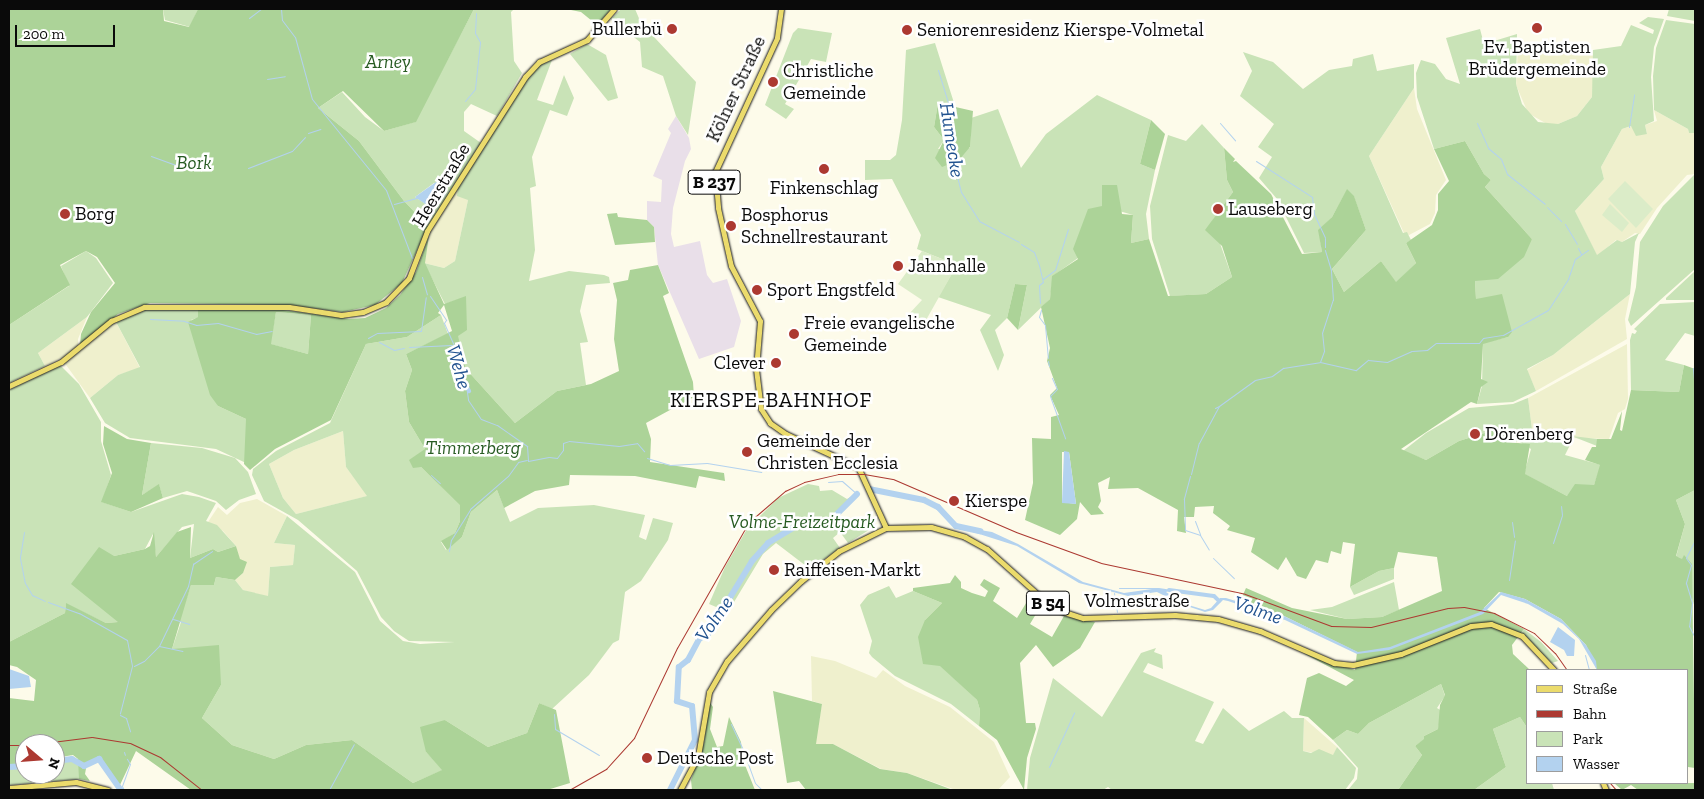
<!DOCTYPE html>
<html>
<head>
<meta charset="utf-8">
<style>
  body { margin:0 }
  #map { position:relative; width:1704px; height:799px; overflow:hidden; background:#fdfbea; font-family:"Zilla Slab",serif }
  div>[style] { position:absolute }
  [style*='--x'] { left:calc(var(--x)*1px); top:calc(var(--y)*1px); width:calc(var(--w)*1px); rotate:calc(var(--a)*1deg) }
  .industrial>* { inset:0; background:#e9dfe9 }
  .farmland>* { inset:0; background:#eff0cd }
  .green>* { inset:0; background:#c9e3b7 }
  .forest>* { inset:0; background:#acd398 }
  .pitch>* { inset:0; background:#dbecc8 }
  .water>* { inset:0; background:#b3d2ef }
  .stream>* { height:1px; margin:-0.5px; padding:0 0.5px; transform-origin:0.5px; border-radius:0.5px; background:#b3d2ef }
  .canal>* { height:4px; margin:-2px; padding:0 2px; transform-origin:2px; border-radius:2px; background:#b3d2ef }
  .river>* { height:6px; margin:-3px; padding:0 3px; transform-origin:3px; border-radius:3px; background:#b3d2ef }
  .roads { filter:drop-shadow(0 0 1px #1b1b1b) drop-shadow(0 0 1px #1b1b1b) }
  .major>* { height:5px; margin:-2.5px; padding:0 2.5px; transform-origin:2.5px; border-radius:2.5px; background:#ebdb6c }
  .rail>* { height:1px; margin:-0.5px; padding:0 0.5px; transform-origin:0.5px; border-radius:0.5px; background:#ac3931 }
  .dots>* { width:14px; height:14px; translate:-50% -50%; box-sizing:border-box; border:2px solid #fff; border-radius:50% }
  span { translate:-50% -50%; white-space:nowrap; text-align:center; line-height:1.15; -webkit-text-stroke:5px #fff; paint-order:stroke }
  .shield-label span { padding:1px 4px; background:#fff; border:1px solid; border-radius:4px; -webkit-text-stroke-width:0 }
  .shield-label { font-size:18px; color:#0a0a0a; font-weight:700 }
  .poi-label { font-size:19px; color:#0a0a0a }
  .right { translate:-100% -50%; text-align:right }
  .left { translate:0 -50%; text-align:left }
  .park-label { font-size:19px; color:#275b22; font-style:italic }
  .street-label { font-size:19px; color:#0a0a0a }
  .water-label { font-size:20px; color:#21528f; font-style:italic }
  .quarter-label { font-size:21px; color:#0a0a0a; letter-spacing:1px }
  .frame { position:absolute; inset:0; border:10px solid #0a0a0a; pointer-events:none }
  .legend { position:absolute; left:1526px; top:669px; width:162px; height:115px; box-sizing:border-box; background:#fff; border:1px solid #9d9d9d; margin:0; padding:6px 9px; list-style:none; font-size:15px; color:#0a0a0a }
  .legend li { display:flex; align-items:center; gap:10px; height:25px }
  .legend b { width:25px; border:1px solid #9d9d9d }
  .north { position:absolute; left:15px; top:734px; width:50px; height:50px; box-sizing:border-box; background:#fff; border:1px solid #9d9d9d; border-radius:50%; rotate:108deg; font-size:14px; font-weight:700; line-height:20px; text-align:center; color:#0a0a0a }
  .north::after { content:''; display:block; margin:auto; width:18px; height:22px; background:#ac3931; clip-path:polygon(50% 0,100% 100%,50% 72%,0 100%) }
  .scale { position:absolute; left:15px; top:25px; width:100px; height:22px; box-sizing:border-box; border:2px solid #0a0a0a; border-top:0; padding-left:6px; font-size:15px; line-height:18px; white-space:nowrap; color:#0a0a0a; -webkit-text-stroke:4px #fff; paint-order:stroke }
</style>
</head>
<body>
<div id="map">
  <div class="industrial">
    <i style="clip-path:polygon(676px 116px,689px 138px,691px 149px,685px 161px,673px 208px,671px 234px,674px 247px,700px 241px,707px 275px,713px 283px,727px 279px,741px 321px,734px 347px,699px 359px,658px 265px,654px 227px,647px 220px,647px 201px,661px 202px,662px 180px,653px 176px,671px 133px,668px 129px)"></i>
  </div>
  <div class="farmland">
    <i style="clip-path:polygon(1550px 46px,1593px 50px,1593px 87px,1592px 97px,1577px 116px,1558px 124px,1547px 124px,1528px 113px,1516px 85px,1518px 48px)"></i>
    <i style="clip-path:polygon(1414px 88px,1417px 109px,1446px 180px,1436px 195px,1435px 213px,1430px 224px,1409px 235px,1404px 233px,1369px 156px)"></i>
    <i style="clip-path:polygon(1654px 110px,1688px 129px,1689px 133px,1695px 133px,1695px 174px,1687px 175px,1657px 208px,1640px 234px,1635px 233px,1622px 242px,1616px 240px,1597px 256px,1575px 211px,1604px 179px,1601px 167px,1622px 129px,1632px 126px,1647px 134px,1645px 125px,1657px 121px)"></i>
    <i style="clip-path:polygon(458px 188px,468px 200px,455px 261px,444px 268px,424px 263px,431px 230px)"></i>
    <i style="clip-path:polygon(1630px 294px,1625px 319px,1627px 339px,1536px 391px,1527px 370px,1553px 355px)"></i>
    <i style="clip-path:polygon(87px 317px,78px 339px,78px 352px,115px 320px,140px 368px,118px 375px,90px 398px,61px 358px,45px 366px,38px 353px)"></i>
    <i style="clip-path:polygon(1627px 344px,1628px 399px,1625px 409px,1618px 413px,1609px 439px,1533px 437px,1528px 398px)"></i>
    <i style="clip-path:polygon(343px 431px,346px 467px,368px 496px,296px 514px,283px 498px,269px 464px,294px 450px)"></i>
    <i style="clip-path:polygon(257px 499px,287px 516px,274px 543px,295px 545px,293px 565px,270px 567px,268px 597px,243px 590px,235px 580px,243px 573px,236px 546px,223px 531px,208px 522px,218px 507px,227px 515px,240px 503px)"></i>
    <i style="clip-path:polygon(811px 656px,835px 661px,876px 678px,883px 670px,905px 686px,950px 707px,994px 742px,1010px 777px,998px 790px,953px 789px,907px 773px,881px 769px,833px 744px,815px 744px,822px 704px,812px 701px)"></i>
    <i style="clip-path:polygon(1304px 718px,1337px 747px,1333px 756px,1303px 751px)"></i>
  </div>
  <div class="green">
    <i style="clip-path:polygon(163px 9px,198px 9px,190px 27px,165px 20px)"></i>
    <i style="clip-path:polygon(evenodd,474px 9px,514px 9px,511px 12px,514px 61px,522px 73px,497px 116px,471px 104px,464px 112px,464px 131px,481px 143px,428px 226px,404px 201px,359px 141px,318px 108px,342px 92px,365px 117px,384px 131px,415px 122px,474px 9px,434px 183px,446px 192px,435px 210px,415px 197px,434px 183px)"></i>
    <i style="clip-path:polygon(621px 9px,635px 9px,641px 23px,696px 82px,688px 135px,676px 116px,663px 76px,642px 67px,640px 42px,611px 19px)"></i>
    <i style="clip-path:polygon(1669px 9px,1695px 9px,1695px 21px,1667px 16px)"></i>
    <i style="clip-path:polygon(1648px 17px,1664px 19px,1654px 47px,1651px 77px,1654px 121px,1645px 125px,1647px 134px,1636px 136px,1631px 126px,1622px 129px,1601px 167px,1604px 179px,1575px 211px,1597px 255px,1617px 240px,1622px 242px,1639px 233px,1635px 242px,1630px 294px,1553px 355px,1527px 369px,1536px 391px,1513px 402px,1477px 404px,1482px 386px,1483px 343px,1508px 337px,1476px 299px,1475px 281px,1532px 239px,1485px 187px,1491px 180px,1484px 174px,1465px 141px,1434px 149px,1417px 97px,1416px 73px,1421px 60px,1435px 64px,1446px 79px,1460px 84px,1446px 38px,1480px 29px,1484px 44px,1517px 34px,1516px 84px,1522px 104px,1538px 122px,1558px 124px,1577px 116px,1592px 97px,1593px 50px,1621px 46px,1631px 25px,1653px 34px,1654px 30px,1639px 23px)"></i>
    <i style="clip-path:polygon(1666px 20px,1695px 24px,1695px 133px,1689px 133px,1688px 129px,1654px 110px,1653px 76px,1656px 48px)"></i>
    <i style="clip-path:polygon(798px 28px,832px 33px,826px 62px,811px 59px,785px 104px,794px 109px,786px 119px,765px 105px,793px 33px)"></i>
    <i style="clip-path:polygon(935px 43px,955px 106px,938px 103px,934px 127px,944px 140px,938px 149px,970px 148px,971px 118px,998px 109px,1021px 168px,1046px 134px,1097px 95px,1151px 120px,1140px 164px,1155px 170px,1146px 214px,1149px 239px,1131px 243px,1133px 215px,1102px 206px,1078px 258px,1053px 276px,1050px 299px,1018px 330px,1027px 285px,1015px 284px,1007px 318px,995px 330px,1004px 355px,998px 371px,980px 330px,991px 315px,938px 297px,957px 265px,917px 249px,921px 235px,892px 179px,865px 180px,865px 160px,890px 160px,896px 155px,902px 120px,906px 50px)"></i>
    <i style="clip-path:polygon(587px 44px,606px 55px,618px 98px,608px 101px,570px 54px)"></i>
    <i style="clip-path:polygon(1243px 52px,1273px 62px,1303px 89px,1329px 70px,1352px 66px,1353px 59px,1373px 54px,1377px 71px,1414px 64px,1414px 88px,1369px 156px,1403px 233px,1407px 232px,1411px 240px,1406px 243px,1416px 263px,1396px 283px,1381px 261px,1344px 292px,1332px 269px,1366px 230px,1354px 197px,1347px 190px,1332px 217px,1319px 230px,1322px 252px,1304px 253px,1277px 199px,1259px 178px,1272px 157px,1258px 147px,1274px 124px,1240px 96px,1252px 71px)"></i>
    <i style="clip-path:polygon(552px 60px,537px 100px,553px 105px,564px 75px,574px 98px,567px 116px,550px 110px,532px 157px,536px 186px,530px 188px,535px 250px,529px 281px,569px 271px,604px 275px,609px 277px,610px 283px,586px 285px,580px 311px,588px 342px,580px 343px,586px 385px,557px 391px,515px 423px,466px 369px,457px 336px,466px 297px,445px 304px,424px 263px,444px 268px,455px 261px,468px 200px,457px 196px,458px 188px,526px 78px,540px 65px)"></i>
    <i style="clip-path:polygon(1202px 124px,1224px 148px,1227px 180px,1233px 192px,1212px 221px,1232px 277px,1206px 294px,1170px 296px,1152px 239px,1150px 206px,1168px 135px,1186px 141px)"></i>
    <i style="clip-path:polygon(1695px 174px,1695px 269px,1631px 326px,1628px 320px,1636px 287px,1640px 242px,1663px 206px)"></i>
    <i style="clip-path:polygon(86px 251px,96px 258px,113px 283px,87px 317px,38px 353px,45px 366px,9px 383px,9px 325px,69px 286px,61px 266px)"></i>
    <i style="clip-path:polygon(1695px 271px,1695px 300px,1666px 300px,1666px 298px)"></i>
    <i style="clip-path:polygon(1695px 302px,1695px 336px,1685px 333px,1665px 360px,1684px 365px,1679px 392px,1631px 390px,1630px 340px,1632px 333px,1635px 334px,1637px 331px,1634px 329px,1660px 304px)"></i>
    <i style="clip-path:polygon(139px 309px,198px 309px,199px 317px,191px 320px,218px 406px,246px 419px,246px 463px,216px 449px,130px 438px,105px 423px,90px 398px,118px 375px,140px 367px,115px 320px)"></i>
    <i style="clip-path:polygon(276px 312px,311px 315px,308px 354px,270px 344px)"></i>
    <i style="clip-path:polygon(evenodd,441px 315px,448px 334px,406px 354px,412px 370px,405px 391px,409px 422px,425px 449px,421px 467px,460px 504px,460px 521px,455px 533px,441px 542px,446px 550px,462px 537px,471px 512px,497px 490px,510px 522px,538px 508px,594px 505px,645px 515px,639px 537px,646px 540px,653px 518px,673px 523px,668px 540px,641px 581px,625px 592px,619px 640px,613px 643px,589px 675px,552px 709px,539px 703px,527px 733px,488px 747px,445px 720px,426px 752px,443px 770px,413px 783px,352px 740px,306px 745px,274px 759px,232px 745px,202px 718px,221px 685px,172px 649px,181px 622px,179px 621px,191px 585px,214px 585px,216px 577px,235px 580px,243px 590px,268px 596px,270px 567px,293px 565px,295px 545px,274px 543px,287px 516px,355px 572px,380px 621px,403px 641px,420px 644px,455px 642px,409px 641px,394px 631px,381px 617px,357px 571px,298px 520px,264px 501px,252px 475px,253px 469px,276px 451px,330px 423px,366px 344px,407px 337px,441px 315px,343px 431px,346px 467px,367px 496px,296px 514px,283px 498px,269px 464px,294px 450px,343px 431px)"></i>
    <i style="clip-path:polygon(60px 365px,79px 384px,101px 422px,101px 441px,111px 475px,102px 502px,131px 512px,182px 494px,199px 497px,216px 503px,206px 521px,217px 525px,236px 546px,218px 552px,213px 549px,190px 558px,194px 524px,182px 527px,156px 557px,153px 534px,145px 549px,114px 556px,118px 622px,106px 623px,66px 604px,65px 613px,9px 642px,9px 390px)"></i>
    <i style="clip-path:polygon(1528px 398px,1533px 437px,1572px 436px,1597px 439px,1597px 446px,1574px 437px,1565px 455px,1601px 465px,1594px 485px,1567px 496px,1524px 474px,1531px 449px,1518px 441px,1507px 443px,1507px 426px,1459px 441px,1426px 460px,1403px 451px,1426px 433px,1469px 408px,1513px 404px)"></i>
    <i style="clip-path:polygon(151px 443px,202px 448px,235px 458px,248px 472px,256px 494px,239px 500px,226px 510px,216px 501px,187px 491px,163px 498px,159px 485px,142px 495px)"></i>
    <i style="clip-path:polygon(808px 484px,819px 486px,820px 491px,832px 490px,847px 499px,852px 496px,855px 499px,843px 508px,836px 522px,841px 528px,847px 529px,861px 517px,869px 530px,848px 543px,840px 532px,833px 538px,840px 548px,810px 569px,776px 543px,763px 554px,728px 612px,709px 604px,725px 567px,747px 529px,778px 498px)"></i>
    <i style="clip-path:polygon(1695px 490px,1695px 608px,1680px 558px,1676px 557px,1685px 524px,1676px 500px)"></i>
    <i style="clip-path:polygon(1394px 568px,1394px 579px,1354px 595px,1350px 587px,1379px 571px)"></i>
    <i style="clip-path:polygon(1394px 582px,1399px 610px,1382px 617px,1347px 619px,1310px 610px,1332px 607px)"></i>
    <i style="clip-path:polygon(889px 586px,896px 598px,913px 591px,942px 603px,925px 620px,940px 665px,977px 700px,980px 710px,979px 726px,951px 704px,895px 676px,872px 657px,869px 653px,872px 641px,860px 605px,868px 595px)"></i>
    <i style="clip-path:polygon(1524px 629px,1541px 642px,1558px 661px,1552px 663px,1521px 634px)"></i>
    <i style="clip-path:polygon(1156px 648px,1154px 652px,1162px 655px,1163px 669px,1148px 663px,1143px 672px,1214px 702px,1195px 741px,1203px 744px,1223px 708px,1249px 731px,1284px 711px,1292px 718px,1304px 718px,1303px 751px,1311px 753px,1319px 749px,1333px 755px,1337px 747px,1356px 768px,1354px 778px,1345px 790px,1112px 790px,1108px 787px,1103px 790px,1027px 790px,1030px 758px,1053px 678px,1102px 717px,1141px 653px)"></i>
    <i style="clip-path:polygon(1441px 684px,1445px 696px,1437px 708px,1442px 711px,1438px 729px,1424px 736px,1425px 739px,1415px 746px,1422px 755px,1398px 790px,1348px 790px,1357px 779px,1358px 768px,1333px 740px,1347px 730px,1358px 734px,1369px 723px)"></i>
    <i style="clip-path:polygon(1520px 717px,1528px 729px,1528px 783px,1552px 783px,1554px 790px,1474px 790px,1506px 767px,1493px 729px)"></i>
    <i style="clip-path:polygon(66px 757px,80px 765px,79px 779px,9px 785px,9px 769px,25px 766px,25px 774px,55px 774px,57px 759px)"></i>
  </div>
  <div class="forest">
    <i style="clip-path:polygon(9px 9px,163px 9px,164px 21px,189px 27px,198px 9px,474px 9px,416px 122px,384px 131px,343px 91px,318px 108px,359px 141px,404px 201px,428px 226px,402px 283px,375px 305px,343px 312px,287px 305px,150px 303px,118px 314px,80px 346px,81px 334px,91px 312px,115px 283px,97px 257px,86px 251px,60px 265px,70px 285px,9px 325px)"></i>
    <i style="clip-path:polygon(566px 9px,611px 9px,597px 25px,581px 12px)"></i>
    <i style="clip-path:polygon(938px 103px,973px 111px,970px 147px,959px 160px,942px 167px,935px 158px,944px 140px,934px 127px)"></i>
    <i style="clip-path:polygon(1151px 120px,1165px 134px,1155px 170px,1140px 164px)"></i>
    <i style="clip-path:polygon(evenodd,1465px 141px,1484px 174px,1491px 180px,1485px 187px,1532px 239px,1524px 257px,1498px 279px,1475px 281px,1476px 299px,1502px 294px,1512px 332px,1508px 337px,1483px 344px,1481px 379px,1488px 382px,1481px 387px,1477px 404px,1471px 402px,1401px 449px,1426px 460px,1459px 441px,1507px 426px,1507px 442px,1530px 444px,1525px 474px,1567px 496px,1575px 484px,1594px 485px,1600px 465px,1585px 460px,1592px 447px,1596px 447px,1597px 439px,1611px 439px,1622px 411px,1620px 430px,1622px 431px,1631px 390px,1679px 392px,1684px 365px,1695px 369px,1695px 490px,1676px 500px,1685px 524px,1676px 556px,1682px 559px,1684px 555px,1692px 564px,1695px 768px,1688px 767px,1688px 670px,1597px 670px,1586px 645px,1561px 619px,1525px 599px,1499px 592px,1484px 608px,1524px 629px,1512px 645px,1513px 654px,1530px 670px,1528px 729px,1520px 717px,1493px 729px,1506px 767px,1474px 790px,1398px 790px,1422px 755px,1415px 746px,1424px 739px,1424px 736px,1438px 729px,1440px 705px,1445px 695px,1441px 684px,1369px 723px,1358px 734px,1347px 730px,1333px 740px,1308px 717px,1299px 715px,1307px 678px,1319px 673px,1346px 686px,1354px 680px,1303px 653px,1355px 670px,1357px 652px,1284px 616px,1242px 603px,1242px 597px,1246px 588px,1292px 608px,1347px 619px,1382px 617px,1442px 591px,1437px 557px,1398px 552px,1394px 568px,1379px 571px,1350px 587px,1355px 544px,1343px 542px,1341px 554px,1331px 551px,1328px 563px,1316px 560px,1306px 579px,1297px 576px,1286px 557px,1278px 570px,1251px 552px,1255px 538px,1227px 530px,1230px 526px,1213px 513px,1214px 506px,1195px 507px,1194px 517px,1184px 517px,1186px 533px,1177px 531px,1178px 510px,1138px 488px,1108px 489px,1110px 477px,1098px 483px,1101px 501px,1098px 507px,1104px 514px,1091px 515px,1080px 502px,1077px 519px,1060px 535px,1025px 520px,1033px 483px,1032px 438px,1051px 439px,1051px 417px,1059px 415px,1050px 395px,1057px 388px,1047px 361px,1050px 348px,1041px 307px,1050px 299px,1052px 276px,1078px 259px,1073px 249px,1088px 209px,1102px 206px,1102px 185px,1117px 185px,1122px 214px,1133px 215px,1131px 243px,1149px 239px,1168px 296px,1206px 294px,1232px 277px,1222px 246px,1205px 230px,1233px 192px,1227px 180px,1224px 148px,1235px 159px,1233px 162px,1236px 161px,1271px 194px,1302px 254px,1322px 252px,1318px 230px,1332px 217px,1347px 189px,1354px 196px,1366px 230px,1332px 269px,1344px 292px,1381px 261px,1396px 282px,1416px 263px,1406px 243px,1432px 225px,1438px 210px,1438px 194px,1449px 181px,1434px 149px,1465px 141px,1062px 452px,1069px 452px,1076px 504px,1062px 502px,1062px 452px)"></i>
    <i style="clip-path:polygon(617px 213px,618px 217px,647px 220px,654px 227px,655px 242px,615px 245px,607px 214px)"></i>
    <i style="clip-path:polygon(evenodd,429px 236px,425px 263px,444px 304px,466px 296px,467px 330px,458px 336px,466px 369px,515px 423px,557px 391px,591px 384px,619px 371px,614px 339px,617px 300px,613px 283px,628px 280px,630px 270px,658px 265px,669px 293px,663px 296px,693px 382px,694px 397px,646px 423px,651px 439px,650px 462px,724px 473px,725px 481px,699px 476px,696px 488px,635px 476px,570px 475px,569px 485px,535px 491px,504px 508px,497px 490px,471px 512px,462px 537px,447px 550px,441px 541px,455px 533px,460px 521px,460px 505px,421px 467px,413px 468px,409px 460px,425px 449px,409px 422px,405px 391px,412px 370px,406px 354px,452px 331px,444px 305px,438px 313px,441px 315px,407px 337px,366px 344px,331px 420px,275px 449px,250px 470px,244px 464px,246px 419px,218px 406px,210px 395px,188px 322px,198px 317px,198px 309px,283px 310px,349px 319px,365px 318px,386px 308px,400px 295px,416px 272px,429px 236px,276px 312px,311px 315px,308px 354px,271px 344px,276px 312px)"></i>
    <i style="clip-path:polygon(1015px 284px,1027px 285px,1018px 330px,1007px 318px)"></i>
    <i style="clip-path:polygon(104px 426px,127px 439px,151px 443px,142px 495px,159px 484px,163px 498px,131px 512px,101px 502px,112px 473px,103px 444px)"></i>
    <i style="clip-path:polygon(191px 527px,190px 558px,213px 549px,218px 552px,236px 546px,240px 559px,247px 562px,243px 573px,235px 580px,216px 577px,214px 585px,191px 585px,172px 649px,219px 645px,221px 685px,202px 718px,232px 745px,274px 759px,306px 745px,352px 740px,413px 783px,442px 770px,426px 752px,420px 727px,445px 720px,488px 747px,527px 733px,539px 703px,556px 710px,570px 783px,547px 790px,191px 790px,136px 751px,119px 787px,97px 759px,87px 763px,85px 774px,90px 781px,79px 779px,78px 759px,73px 755px,55px 758px,55px 744px,25px 744px,25px 764px,9px 765px,9px 698px,34px 701px,36px 680px,17px 667px,9px 665px,9px 642px,65px 613px,66px 603px,106px 623px,118px 622px,71px 584px,99px 547px,114px 556px,145px 549px,150px 546px,154px 532px,156px 557px,177px 532px)"></i>
    <i style="clip-path:polygon(955px 575px,961px 582px,961px 588px,972px 593px,985px 597px,988px 591px,980px 585px,984px 579px,1000px 588px,993px 601px,1017px 618px,1031px 595px,1042px 604px,1030px 624px,1052px 637px,1064px 616px,1095px 622px,1080px 648px,1053px 667px,1036px 645px,1020px 663px,1026px 723px,1035px 723px,1036px 729px,1027px 758px,1024px 790px,997px 740px,979px 726px,980px 710px,977px 700px,940px 666px,923px 664px,918px 637px,925px 620px,942px 603px,913px 591px,913px 588px,950px 583px)"></i>
    <i style="clip-path:polygon(773px 691px,822px 704px,816px 744px,833px 744px,880px 769px,907px 773px,953px 790px,806px 790px,799px 781px,787px 783px)"></i>
    <i style="clip-path:polygon(709px 701px,713px 707px,710px 729px,717px 747px,723px 746px,729px 717px,741px 742px,743px 760px,755px 790px,692px 790px,691px 780px,704px 743px)"></i>
    <i style="clip-path:polygon(1614px 783px,1695px 783px,1695px 790px,1638px 790px,1631px 785px,1622px 790px)"></i>
  </div>
  <div class="pitch">
    <i style="clip-path:polygon(1625px 181px,1653px 209px,1636px 228px,1608px 199px)"></i>
    <i style="clip-path:polygon(1610px 204px,1629px 223px,1622px 232px,1602px 215px)"></i>
    <i style="clip-path:polygon(922px 251px,957px 265px,921px 329px,908px 315px,922px 300px,898px 284px)"></i>
  </div>
  <div class="water">
    <i style="clip-path:polygon(436px 182px,443px 186px,446px 194px,434px 210px,415px 197px)"></i>
    <i style="clip-path:polygon(1064px 451px,1069px 452px,1076px 504px,1062px 503px)"></i>
    <i style="clip-path:polygon(974px 529px,992px 532px,1018px 544px,1083px 582px,1124px 593px,1159px 588px,1172px 590px,1166px 592px,1182px 603px,1205px 610px,1211px 608px,1220px 598px,1226px 598px,1284px 616px,1358px 652px,1390px 647px,1480px 612px,1501px 592px,1525px 599px,1561px 619px,1586px 645px,1596px 661px,1597px 670px,1579px 639px,1563px 624px,1528px 604px,1501px 595px,1483px 614px,1389px 650px,1357px 654px,1285px 620px,1228px 601px,1223px 600px,1213px 610px,1205px 612px,1181px 604px,1157px 592px,1128px 596px,1079px 583px,1017px 546px,973px 532px)"></i>
    <i style="clip-path:polygon(1558px 627px,1575px 640px,1574px 656px,1567px 656px,1564px 650px,1550px 642px)"></i>
    <i style="clip-path:polygon(9px 669px,29px 676px,31px 687px,9px 689px)"></i>
  </div>
  <div class="stream">
    <i style="--x:281;--y:9;--w:11;--a:85"></i>
    <i style="--x:282;--y:20;--w:21;--a:53"></i>
    <i style="--x:295;--y:37;--w:64;--a:74.7"></i>
    <i style="--x:312;--y:99;--w:117;--a:50.9"></i>
    <i style="--x:386;--y:190;--w:73;--a:69.1"></i>
    <i style="--x:249;--y:18;--w:15;--a:-37"></i>
    <i style="--x:938;--y:70;--w:41;--a:72.9"></i>
    <i style="--x:950;--y:109;--w:51;--a:86.6"></i>
    <i style="--x:953;--y:160;--w:33;--a:76"></i>
    <i style="--x:961;--y:192;--w:34;--a:58"></i>
    <i style="--x:979;--y:221;--w:45;--a:27.7"></i>
    <i style="--x:267;--y:79;--w:18;--a:-9"></i>
    <i style="--x:465;--y:101;--w:16;--a:-50"></i>
    <i style="--x:475;--y:89;--w:47;--a:-83.9"></i>
    <i style="--x:480;--y:42;--w:10;--a:-119"></i>
    <i style="--x:475;--y:33;--w:20;--a:-87"></i>
    <i style="--x:1220;--y:123;--w:23;--a:49"></i>
    <i style="--x:1477;--y:123;--w:27;--a:66"></i>
    <i style="--x:1488;--y:148;--w:17;--a:40"></i>
    <i style="--x:1501;--y:159;--w:16;--a:68"></i>
    <i style="--x:1507;--y:174;--w:48;--a:38.3"></i>
    <i style="--x:1629;--y:127;--w:33;--a:-81"></i>
    <i style="--x:308;--y:133;--w:13;--a:-18"></i>
    <i style="--x:151;--y:156;--w:27;--a:20"></i>
    <i style="--x:1256;--y:161;--w:67;--a:32.7"></i>
    <i style="--x:1312;--y:197;--w:17;--a:83"></i>
    <i style="--x:1314;--y:214;--w:26;--a:65"></i>
    <i style="--x:1325;--y:238;--w:9;--a:90"></i>
    <i style="--x:248;--y:168;--w:47;--a:-21.1"></i>
    <i style="--x:292;--y:151;--w:19;--a:-47"></i>
    <i style="--x:439;--y:186;--w:7;--a:-56"></i>
    <i style="--x:394;--y:204;--w:24;--a:-15"></i>
    <i style="--x:1547;--y:207;--w:20;--a:45"></i>
    <i style="--x:1565;--y:224;--w:23;--a:59"></i>
    <i style="--x:1021;--y:244;--w:15;--a:32"></i>
    <i style="--x:1034;--y:252;--w:14;--a:69"></i>
    <i style="--x:1039;--y:265;--w:17;--a:77"></i>
    <i style="--x:1043;--y:282;--w:5;--a:143"></i>
    <i style="--x:1039;--y:285;--w:18;--a:87"></i>
    <i style="--x:1578;--y:248;--w:7;--a:63"></i>
    <i style="--x:422;--y:277;--w:18;--a:74"></i>
    <i style="--x:1043;--y:279;--w:15;--a:-37"></i>
    <i style="--x:1055;--y:270;--w:43;--a:-72.4"></i>
    <i style="--x:430;--y:296;--w:29;--a:56"></i>
    <i style="--x:446;--y:320;--w:4;--a:124"></i>
    <i style="--x:444;--y:323;--w:30;--a:66"></i>
    <i style="--x:456;--y:350;--w:29;--a:84"></i>
    <i style="--x:459;--y:379;--w:9;--a:41"></i>
    <i style="--x:466;--y:385;--w:15;--a:82"></i>
    <i style="--x:468;--y:400;--w:23;--a:56"></i>
    <i style="--x:481;--y:419;--w:17;--a:21"></i>
    <i style="--x:497;--y:425;--w:37;--a:35"></i>
    <i style="--x:527;--y:446;--w:15;--a:86"></i>
    <i style="--x:528;--y:461;--w:21;--a:-11"></i>
    <i style="--x:549;--y:457;--w:8;--a:7"></i>
    <i style="--x:557;--y:458;--w:10;--a:-53"></i>
    <i style="--x:563;--y:450;--w:7;--a:-90"></i>
    <i style="--x:563;--y:443;--w:6;--a:-18"></i>
    <i style="--x:569;--y:441;--w:50;--a:5.7"></i>
    <i style="--x:619;--y:446;--w:18;--a:-9"></i>
    <i style="--x:637;--y:443;--w:11;--a:49"></i>
    <i style="--x:1041;--y:310;--w:7;--a:106"></i>
    <i style="--x:1039;--y:317;--w:10;--a:53"></i>
    <i style="--x:1045;--y:325;--w:33;--a:85"></i>
    <i style="--x:150;--y:319;--w:34;--a:3"></i>
    <i style="--x:184;--y:321;--w:13;--a:18"></i>
    <i style="--x:196;--y:325;--w:22;--a:-5"></i>
    <i style="--x:218;--y:323;--w:40;--a:16"></i>
    <i style="--x:256;--y:334;--w:16;--a:-11"></i>
    <i style="--x:368;--y:338;--w:10;--a:-29"></i>
    <i style="--x:377;--y:333;--w:44;--a:-2.6"></i>
    <i style="--x:421;--y:331;--w:34;--a:-82"></i>
    <i style="--x:379;--y:342;--w:17;--a:28"></i>
    <i style="--x:394;--y:350;--w:10;--a:-11"></i>
    <i style="--x:409;--y:347;--w:43;--a:-2.7"></i>
    <i style="--x:1048;--y:361;--w:5;--a:79"></i>
    <i style="--x:1320;--y:362;--w:12;--a:-70"></i>
    <i style="--x:1324;--y:351;--w:18;--a:-96"></i>
    <i style="--x:1322;--y:333;--w:35;--a:-72"></i>
    <i style="--x:1333;--y:300;--w:30;--a:-94"></i>
    <i style="--x:1331;--y:270;--w:21;--a:-107"></i>
    <i style="--x:1693;--y:368;--w:23;--a:85"></i>
    <i style="--x:1052;--y:378;--w:12;--a:66"></i>
    <i style="--x:1057;--y:389;--w:10;--a:135"></i>
    <i style="--x:1050;--y:396;--w:45;--a:70.3"></i>
    <i style="--x:1215;--y:408;--w:4;--a:-27"></i>
    <i style="--x:647;--y:458;--w:24;--a:17"></i>
    <i style="--x:670;--y:465;--w:37;--a:-3"></i>
    <i style="--x:707;--y:463;--w:55;--a:9.5"></i>
    <i style="--x:784;--y:470;--w:27;--a:-8"></i>
    <i style="--x:1191;--y:474;--w:32;--a:-76"></i>
    <i style="--x:1199;--y:443;--w:42;--a:-61.6"></i>
    <i style="--x:1219;--y:406;--w:44;--a:-35.8"></i>
    <i style="--x:1255;--y:380;--w:17;--a:-13"></i>
    <i style="--x:1272;--y:376;--w:14;--a:-36"></i>
    <i style="--x:1283;--y:368;--w:37;--a:-9"></i>
    <i style="--x:1320;--y:362;--w:37;--a:13"></i>
    <i style="--x:1356;--y:370;--w:16;--a:-40"></i>
    <i style="--x:1368;--y:360;--w:19;--a:6"></i>
    <i style="--x:1387;--y:362;--w:27;--a:-24"></i>
    <i style="--x:1412;--y:351;--w:15;--a:-4"></i>
    <i style="--x:1427;--y:350;--w:11;--a:-38"></i>
    <i style="--x:1436;--y:343;--w:43;--a:0"></i>
    <i style="--x:1479;--y:343;--w:6;--a:-51"></i>
    <i style="--x:1483;--y:338;--w:20;--a:-9"></i>
    <i style="--x:1503;--y:335;--w:51;--a:-29.1"></i>
    <i style="--x:1548;--y:310;--w:37;--a:-57"></i>
    <i style="--x:1568;--y:279;--w:21;--a:-71"></i>
    <i style="--x:1575;--y:259;--w:16;--a:-35"></i>
    <i style="--x:431;--y:475;--w:12;--a:42"></i>
    <i style="--x:1190;--y:476;--w:24;--a:105"></i>
    <i style="--x:1184;--y:499;--w:31;--a:88"></i>
    <i style="--x:1185;--y:530;--w:16;--a:18"></i>
    <i style="--x:1200;--y:535;--w:17;--a:59"></i>
    <i style="--x:828;--y:482;--w:14;--a:-4"></i>
    <i style="--x:842;--y:481;--w:20;--a:41"></i>
    <i style="--x:1195;--y:521;--w:14;--a:69"></i>
    <i style="--x:1512;--y:522;--w:15;--a:82"></i>
    <i style="--x:24;--y:532;--w:26;--a:99"></i>
    <i style="--x:20;--y:558;--w:25;--a:79"></i>
    <i style="--x:25;--y:583;--w:14;--a:60"></i>
    <i style="--x:32;--y:595;--w:14;--a:25"></i>
    <i style="--x:1695;--y:540;--w:20;--a:117"></i>
    <i style="--x:1686;--y:558;--w:9;--a:54"></i>
    <i style="--x:1691;--y:565;--w:19;--a:106"></i>
    <i style="--x:1686;--y:583;--w:21;--a:73"></i>
    <i style="--x:1692;--y:603;--w:23;--a:97"></i>
    <i style="--x:1689;--y:626;--w:13;--a:63"></i>
    <i style="--x:1553;--y:543;--w:29;--a:-72"></i>
    <i style="--x:1562;--y:515;--w:9;--a:-96"></i>
    <i style="--x:449;--y:551;--w:11;--a:-80"></i>
    <i style="--x:451;--y:540;--w:36;--a:-58"></i>
    <i style="--x:470;--y:509;--w:50;--a:-41"></i>
    <i style="--x:508;--y:476;--w:17;--a:-54"></i>
    <i style="--x:518;--y:462;--w:9;--a:-13"></i>
    <i style="--x:1213;--y:558;--w:29;--a:44"></i>
    <i style="--x:1509;--y:580;--w:40;--a:-81.5"></i>
    <i style="--x:1119;--y:588;--w:39;--a:0"></i>
    <i style="--x:1114;--y:593;--w:19;--a:81"></i>
    <i style="--x:1241;--y:599;--w:7;--a:63"></i>
    <i style="--x:48;--y:602;--w:33;--a:20"></i>
    <i style="--x:79;--y:613;--w:55;--a:29.4"></i>
    <i style="--x:127;--y:640;--w:26;--a:79"></i>
    <i style="--x:132;--y:666;--w:49;--a:104.3"></i>
    <i style="--x:173;--y:619;--w:17;--a:17"></i>
    <i style="--x:159;--y:646;--w:67;--a:-64.2"></i>
    <i style="--x:188;--y:586;--w:23;--a:-77"></i>
    <i style="--x:193;--y:564;--w:23;--a:-34"></i>
    <i style="--x:1585;--y:655;--w:16;--a:75"></i>
    <i style="--x:134;--y:666;--w:11;--a:-27"></i>
    <i style="--x:144;--y:661;--w:21;--a:-45"></i>
    <i style="--x:159;--y:646;--w:24;--a:12"></i>
    <i style="--x:554;--y:714;--w:15;--a:86"></i>
    <i style="--x:555;--y:729;--w:51;--a:30.6"></i>
    <i style="--x:120;--y:715;--w:7;--a:27"></i>
    <i style="--x:126;--y:718;--w:14;--a:73"></i>
    <i style="--x:731;--y:724;--w:29;--a:65"></i>
    <i style="--x:124;--y:752;--w:3;--a:72"></i>
    <i style="--x:747;--y:761;--w:23;--a:70"></i>
    <i style="--x:755;--y:783;--w:10;--a:45"></i>
    <i style="--x:1049;--y:767;--w:60;--a:-65.2"></i>
    <i style="--x:124;--y:790;--w:4;--a:-117"></i>
    <i style="--x:122;--y:786;--w:23;--a:-70"></i>
    <i style="--x:130;--y:764;--w:6;--a:-121"></i>
    <i style="--x:329;--y:790;--w:52;--a:-61.5"></i>
  </div>
  <div class="canal">
    <i style="--x:953;--y:155;--w:1;--a:-45"></i>
    <i style="--x:466;--y:385;--w:7;--a:63"></i>
    <i style="--x:1169;--y:590;--w:45;--a:7.6"></i>
    <i style="--x:1214;--y:596;--w:7;--a:45"></i>
  </div>
  <div class="river">
    <i style="--x:869;--y:489;--w:56;--a:11.3"></i>
    <i style="--x:924;--y:500;--w:16;--a:27"></i>
    <i style="--x:938;--y:507;--w:26;--a:47"></i>
    <i style="--x:956;--y:526;--w:25;--a:12"></i>
    <i style="--x:55;--y:761;--w:17;--a:-7"></i>
    <i style="--x:72;--y:759;--w:14;--a:30"></i>
    <i style="--x:84;--y:766;--w:17;--a:-25"></i>
    <i style="--x:99;--y:759;--w:38;--a:55"></i>
    <i style="--x:9;--y:767;--w:16;--a:-4"></i>
    <i style="--x:670;--y:790;--w:56;--a:-63.4"></i>
    <i style="--x:695;--y:740;--w:34;--a:-95"></i>
    <i style="--x:692;--y:706;--w:16;--a:-162"></i>
    <i style="--x:677;--y:701;--w:34;--a:-87"></i>
    <i style="--x:679;--y:667;--w:11;--a:-38"></i>
    <i style="--x:688;--y:660;--w:24;--a:-62"></i>
    <i style="--x:699;--y:639;--w:10;--a:-29"></i>
    <i style="--x:708;--y:634;--w:85;--a:-58.9"></i>
    <i style="--x:752;--y:561;--w:24;--a:-48"></i>
    <i style="--x:768;--y:543;--w:37;--a:-31"></i>
    <i style="--x:800;--y:524;--w:28;--a:-2"></i>
    <i style="--x:828;--y:523;--w:41;--a:-45"></i>
  </div>
  <div class="roads">
    <div class="major">
      <i style="--x:781;--y:9;--w:29;--a:98"></i>
      <i style="--x:777;--y:38;--w:148;--a:114.8"></i>
      <i style="--x:715;--y:172;--w:36;--a:85"></i>
      <i style="--x:718;--y:208;--w:59;--a:77.4"></i>
      <i style="--x:731;--y:266;--w:62;--a:62.2"></i>
      <i style="--x:760;--y:321;--w:48;--a:94.8"></i>
      <i style="--x:756;--y:369;--w:40;--a:82.9"></i>
      <i style="--x:761;--y:409;--w:17;--a:57"></i>
      <i style="--x:770;--y:423;--w:19;--a:35"></i>
      <i style="--x:786;--y:434;--w:79;--a:24.6"></i>
      <i style="--x:858;--y:467;--w:67;--a:65.3"></i>
      <i style="--x:9;--y:386;--w:57;--a:-24.8"></i>
      <i style="--x:61;--y:362;--w:65;--a:-39.4"></i>
      <i style="--x:111;--y:321;--w:36;--a:-23"></i>
      <i style="--x:144;--y:307;--w:145;--a:0"></i>
      <i style="--x:289;--y:307;--w:53;--a:8.7"></i>
      <i style="--x:341;--y:315;--w:22;--a:-8"></i>
      <i style="--x:363;--y:312;--w:25;--a:-23"></i>
      <i style="--x:386;--y:302;--w:33;--a:-46"></i>
      <i style="--x:409;--y:278;--w:50;--a:-69"></i>
      <i style="--x:427;--y:231;--w:183;--a:-57.5"></i>
      <i style="--x:525;--y:77;--w:21;--a:-47"></i>
      <i style="--x:539;--y:62;--w:53;--a:-24.6"></i>
      <i style="--x:587;--y:40;--w:41;--a:-48.9"></i>
      <i style="--x:1603;--y:783;--w:8;--a:67"></i>
      <i style="--x:9;--y:788;--w:67;--a:-5.1"></i>
      <i style="--x:76;--y:782;--w:33;--a:14"></i>
      <i style="--x:680;--y:790;--w:38;--a:-62"></i>
      <i style="--x:698;--y:756;--w:65;--a:-80.2"></i>
      <i style="--x:709;--y:692;--w:36;--a:-60"></i>
      <i style="--x:727;--y:661;--w:67;--a:-49.2"></i>
      <i style="--x:771;--y:610;--w:42;--a:-44"></i>
      <i style="--x:801;--y:581;--w:48;--a:-38.3"></i>
      <i style="--x:839;--y:551;--w:52;--a:-26.1"></i>
      <i style="--x:886;--y:528;--w:45;--a:-1.3"></i>
      <i style="--x:931;--y:527;--w:35;--a:16"></i>
      <i style="--x:965;--y:537;--w:25;--a:29"></i>
      <i style="--x:987;--y:549;--w:75;--a:41.8"></i>
      <i style="--x:1043;--y:599;--w:25;--a:32"></i>
      <i style="--x:1064;--y:612;--w:20;--a:18"></i>
      <i style="--x:1083;--y:618;--w:92;--a:-1.9"></i>
      <i style="--x:1175;--y:615;--w:43;--a:5.3"></i>
      <i style="--x:1218;--y:619;--w:44;--a:15.9"></i>
      <i style="--x:1260;--y:631;--w:81;--a:23.4"></i>
      <i style="--x:1334;--y:663;--w:19;--a:6"></i>
      <i style="--x:1353;--y:665;--w:49;--a:-12.9"></i>
      <i style="--x:1401;--y:654;--w:75;--a:-21.8"></i>
      <i style="--x:1471;--y:626;--w:20;--a:-6"></i>
      <i style="--x:1491;--y:624;--w:33;--a:21"></i>
      <i style="--x:1522;--y:636;--w:47;--a:46.7"></i>
    </div>
  </div>
  <div class="rail">
    <i style="--x:36;--y:744;--w:56;--a:-7.1"></i>
    <i style="--x:92;--y:737;--w:38;--a:9"></i>
    <i style="--x:130;--y:743;--w:33;--a:25"></i>
    <i style="--x:160;--y:757;--w:53;--a:38.2"></i>
    <i style="--x:9;--y:745;--w:16;--a:0"></i>
    <i style="--x:1610;--y:783;--w:9;--a:49"></i>
    <i style="--x:569;--y:790;--w:43;--a:-29.6"></i>
    <i style="--x:606;--y:769;--w:42;--a:-47.9"></i>
    <i style="--x:634;--y:738;--w:100;--a:-64.5"></i>
    <i style="--x:677;--y:648;--w:145;--a:-60.3"></i>
    <i style="--x:749;--y:522;--w:48;--a:-40.7"></i>
    <i style="--x:785;--y:491;--w:21;--a:-25"></i>
    <i style="--x:804;--y:482;--w:35;--a:-13"></i>
    <i style="--x:838;--y:474;--w:26;--a:0"></i>
    <i style="--x:864;--y:474;--w:29;--a:10"></i>
    <i style="--x:893;--y:479;--w:134;--a:23.3"></i>
    <i style="--x:1016;--y:532;--w:90;--a:20"></i>
    <i style="--x:1101;--y:563;--w:147;--a:12.1"></i>
    <i style="--x:1245;--y:594;--w:92;--a:20.4"></i>
    <i style="--x:1331;--y:626;--w:40;--a:1.4"></i>
    <i style="--x:1371;--y:627;--w:79;--a:-13.9"></i>
    <i style="--x:1448;--y:608;--w:16;--a:-4"></i>
    <i style="--x:1464;--y:607;--w:31;--a:11"></i>
    <i style="--x:1494;--y:613;--w:45;--a:26.6"></i>
    <i style="--x:1534;--y:633;--w:29;--a:44"></i>
    <i style="--x:1555;--y:653;--w:21;--a:55"></i>
  </div>
  <div class="dots">
    <i style="left:1537px;top:28px;background:#ac3931"></i>
    <i style="left:672px;top:29px;background:#ac3931"></i>
    <i style="left:907px;top:30px;background:#ac3931"></i>
    <i style="left:773px;top:82px;background:#ac3931"></i>
    <i style="left:824px;top:169px;background:#ac3931"></i>
    <i style="left:1218px;top:209px;background:#ac3931"></i>
    <i style="left:65px;top:214px;background:#ac3931"></i>
    <i style="left:731px;top:226px;background:#ac3931"></i>
    <i style="left:898px;top:266px;background:#ac3931"></i>
    <i style="left:757px;top:290px;background:#ac3931"></i>
    <i style="left:794px;top:334px;background:#ac3931"></i>
    <i style="left:776px;top:363px;background:#ac3931"></i>
    <i style="left:1475px;top:434px;background:#ac3931"></i>
    <i style="left:747px;top:452px;background:#ac3931"></i>
    <i style="left:954px;top:501px;background:#ac3931"></i>
    <i style="left:774px;top:570px;background:#ac3931"></i>
    <i style="left:647px;top:758px;background:#ac3931"></i>
  </div>
  <div class="shield-label">
    <span style="left:714px;top:182px">B 237</span>
    <span style="left:1048px;top:603px">B 54</span>
  </div>
  <div class="poi-label">
    <span class="right" style="left:662px;top:29px">Bullerbü</span>
    <span class="left" style="left:917px;top:30px">Seniorenresidenz Kierspe-Volmetal</span>
    <span style="left:1537px;top:58px">Ev. Baptisten<br>Brüdergemeinde</span>
    <span class="left" style="left:783px;top:82px">Christliche<br>Gemeinde</span>
    <span style="left:824px;top:188px">Finkenschlag</span>
    <span class="left" style="left:1228px;top:209px">Lauseberg</span>
    <span class="left" style="left:75px;top:214px">Borg</span>
    <span class="left" style="left:741px;top:226px">Bosphorus<br>Schnellrestaurant</span>
    <span class="left" style="left:908px;top:266px">Jahnhalle</span>
    <span class="left" style="left:767px;top:290px">Sport Engstfeld</span>
    <span class="left" style="left:804px;top:334px">Freie evangelische<br>Gemeinde</span>
    <span class="right" style="left:766px;top:363px">Clever</span>
    <span class="left" style="left:1485px;top:434px">Dörenberg</span>
    <span class="left" style="left:757px;top:452px">Gemeinde der<br>Christen Ecclesia</span>
    <span class="left" style="left:965px;top:501px">Kierspe</span>
    <span class="left" style="left:784px;top:570px">Raiffeisen-Markt</span>
    <span class="left" style="left:657px;top:758px">Deutsche Post</span>
  </div>
  <div class="park-label">
    <span style="left:388px;top:62px">Arney</span>
    <span style="left:194px;top:163px">Bork</span>
    <span style="left:473px;top:448px">Timmerberg</span>
    <span style="left:802px;top:522px">Volme-Freizeitpark</span>
  </div>
  <div class="street-label">
    <span style="left:736px;top:89px;rotate:-65deg">Kölner Straße</span>
    <span style="left:441px;top:185px;rotate:-59deg">Heerstraße</span>
    <span style="left:1137px;top:601px">Volmestraße</span>
  </div>
  <div class="water-label">
    <span style="left:952px;top:140px;rotate:81deg">Humecke</span>
    <span style="left:459px;top:367px;rotate:74deg">Wehe</span>
    <span style="left:1258px;top:610px;rotate:19deg">Volme</span>
    <span style="left:714px;top:619px;rotate:-55deg">Volme</span>
  </div>
  <div class="quarter-label">
    <span style="left:771px;top:400px">KIERSPE-BAHNHOF</span>
  </div>
  <div class="frame"></div>
  <ul class="legend">
  <li><b style="height:6px;background:#ebdb6c"></b>Straße</li>
  <li><b style="height:6px;background:#ac3931"></b>Bahn</li>
  <li><b style="height:14px;background:#c9e3b7"></b>Park</li>
  <li><b style="height:14px;background:#b3d2ef"></b>Wasser</li>
  </ul>
  <div class="north">N</div>
  <div class="scale">200 m</div>
</div>
</body>
</html>
